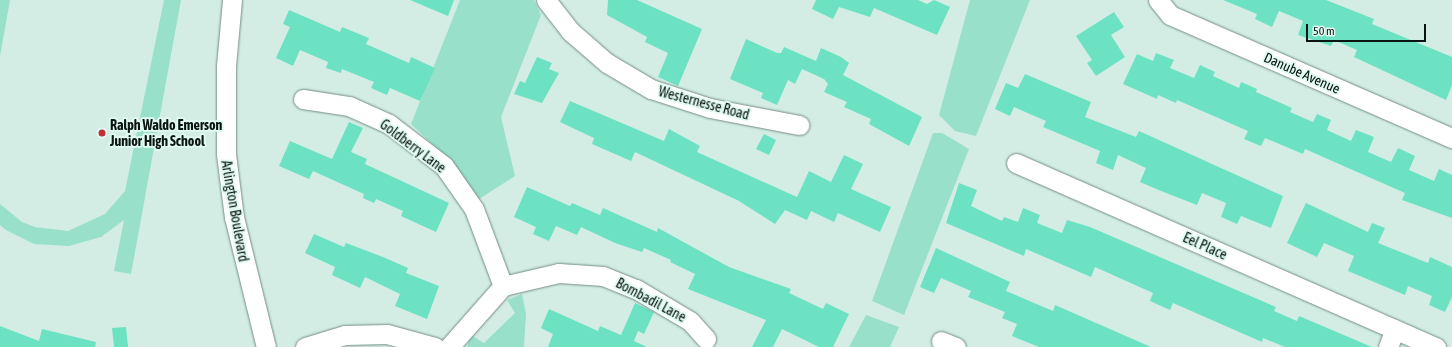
<!DOCTYPE html>
<html>
<head>
<meta charset="utf-8">
<style>
  body { margin:0 }
  #map { position:relative; width:1452px; height:347px; overflow:hidden; background:#d3ede4; font-family:"Asap Condensed",sans-serif }
  div>[style] { position:absolute }
  [style*='--x'] { left:calc(var(--x)*1px); top:calc(var(--y)*1px); width:calc(var(--w)*1px); rotate:calc(var(--a)*1deg) }
  .green>* { inset:0; background:#99e0cb }
  .building>* { inset:0; background:#6ce2c3 }
  .roads { filter:drop-shadow(0 0 1px #758d85) drop-shadow(0 0 1px #758d85) }
  .minor>* { height:19px; margin:-9.5px; padding:0 9.5px; transform-origin:9.5px; border-radius:9.5px; background:#fff }
  .dots>* { width:11px; height:11px; translate:-50% -50%; box-sizing:border-box; border:2px solid #e0faf2; border-radius:50% }
  span { translate:-50% -50%; white-space:nowrap; text-align:center; line-height:1.15; -webkit-text-stroke:4px #e0faf2; paint-order:stroke }
  .street-label { font-size:14px; color:#0a1411 }
  .poi-label { font-size:14px; color:#0a1411; font-weight:700 }
  .left { translate:0 -50%; text-align:left }
  .scale { position:absolute; left:1306px; top:24px; width:120px; height:18px; box-sizing:border-box; border:2px solid #0a1411; border-top:0; padding-left:5px; font-size:12px; line-height:14px; white-space:nowrap; color:#0a1411; -webkit-text-stroke:3px #e0faf2; paint-order:stroke }
</style>
</head>
<body>
<div id="map">
  <div class="green">
    <i style="clip-path:polygon(0 0,10px 0,0 56px)"></i>
    <i style="clip-path:polygon(164px 0,181px 0,131px 274px,114px 271px,124px 220px,101px 237px,69px 246px,34px 244px,6px 230px,0 225px,0 204px,22px 222px,35px 227px,68px 231px,105px 214px,125px 191px)"></i>
    <i style="clip-path:polygon(460px 0,534px 0,541px 15px,501px 117px,515px 176px,476px 201px,446px 157px,411px 124px)"></i>
    <i style="clip-path:polygon(970px 0,1030px 0,976px 136px,955px 131px,939px 115px)"></i>
    <i style="clip-path:polygon(933px 133px,942px 133px,969px 149px,904px 315px,872px 301px)"></i>
    <i style="clip-path:polygon(522px 294px,526px 314px,524px 347px,467px 347px,471px 335px,484px 343px,515px 313px,507px 300px)"></i>
    <i style="clip-path:polygon(866px 315px,899px 327px,890px 347px,849px 347px)"></i>
  </div>
  <div class="building">
    <i style="clip-path:polygon(410px 0,454px 0,448px 16px)"></i>
    <i style="clip-path:polygon(608px 0,637px 0,702px 29px,678px 86px,658px 77px,668px 53px,645px 42px,647px 37px,607px 15px)"></i>
    <i style="clip-path:polygon(816px 0,918px 0,927px 4px,934px 0,950px 7px,937px 35px,874px 8px,870px 17px,839px 7px,833px 19px,812px 9px)"></i>
    <i style="clip-path:polygon(1223px 0,1326px 0,1374px 19px,1372px 24px,1452px 57px,1452px 85px,1446px 100px,1354px 57px,1357px 50px,1334px 40px,1331px 46px,1298px 35px,1303px 21px,1279px 11px,1272px 27px,1255px 19px,1257px 14px)"></i>
    <i style="clip-path:polygon(289px 10px,340px 32px,342px 27px,369px 38px,366px 44px,409px 63px,411px 57px,435px 68px,420px 101px,390px 88px,387px 95px,371px 88px,374px 82px,342px 69px,341px 73px,326px 68px,328px 62px,300px 50px,293px 66px,276px 58px,290px 27px,283px 24px)"></i>
    <i style="clip-path:polygon(1114px 12px,1124px 27px,1111px 35px,1125px 57px,1096px 76px,1087px 63px,1092px 60px,1076px 36px)"></i>
    <i style="clip-path:polygon(746px 39px,777px 53px,781px 53px,784px 47px,816px 61px,821px 48px,841px 57px,849px 63px,843px 75px,922px 117px,909px 146px,869px 124px,871px 119px,844px 107px,847px 102px,824px 92px,828px 84px,824px 79px,802px 69px,795px 84px,788px 80px,777px 105px,761px 98px,763px 93px,730px 79px)"></i>
    <i style="clip-path:polygon(1156px 53px,1174px 60px,1170px 68px,1194px 78px,1200px 65px,1215px 72px,1213px 76px,1239px 88px,1241px 82px,1257px 89px,1256px 92px,1292px 108px,1290px 112px,1313px 122px,1317px 114px,1331px 120px,1327px 130px,1351px 141px,1356px 130px,1374px 137px,1368px 152px,1391px 162px,1398px 148px,1415px 156px,1409px 170px,1434px 181px,1439px 169px,1452px 175px,1452px 218px,1402px 200px,1405px 193px,1305px 149px,1303px 154px,1265px 138px,1261px 146px,1244px 139px,1248px 131px,1177px 100px,1176px 103px,1158px 95px,1157px 99px,1123px 84px,1137px 54px,1153px 61px)"></i>
    <i style="clip-path:polygon(537px 57px,552px 63px,549px 69px,559px 73px,542px 103px,514px 94px,520px 81px,525px 83px)"></i>
    <i style="clip-path:polygon(1025px 74px,1091px 102px,1085px 117px,1136px 137px,1139px 131px,1283px 196px,1271px 228px,1241px 216px,1237px 224px,1221px 217px,1226px 203px,1202px 193px,1197px 205px,1161px 191px,1140px 182px,1146px 168px,1118px 155px,1113px 170px,1096px 163px,1100px 151px,1043px 127px,1046px 121px,1014px 107px,1010px 116px,995px 109px,1006px 83px,1018px 88px)"></i>
    <i style="clip-path:polygon(570px 101px,664px 141px,669px 129px,700px 146px,697px 152px,797px 197px,809px 171px,831px 182px,844px 155px,863px 164px,851px 189px,891px 207px,880px 232px,838px 213px,834px 222px,811px 211px,807px 220px,785px 210px,775px 224px,739px 201px,635px 152px,631px 161px,592px 144px,594px 138px,560px 122px)"></i>
    <i style="clip-path:polygon(349px 122px,363px 128px,351px 152px,367px 159px,365px 164px,449px 203px,436px 232px,401px 216px,403px 211px,376px 199px,374px 203px,363px 198px,364px 194px,313px 171px,309px 179px,279px 166px,290px 141px,332px 159px)"></i>
    <i style="clip-path:polygon(764px 134px,776px 140px,769px 155px,756px 149px)"></i>
    <i style="clip-path:polygon(959px 183px,977px 190px,971px 206px,1002px 221px,1004px 217px,1018px 222px,1023px 208px,1040px 215px,1037px 223px,1062px 233px,1067px 220px,1090px 227px,1276px 307px,1274px 311px,1297px 321px,1299px 316px,1372px 347px,1285px 347px,1263px 338px,1262px 342px,1173px 303px,1170px 310px,1150px 301px,1153px 293px,1095px 267px,1091px 277px,1026px 249px,1024px 256px,946px 223px)"></i>
    <i style="clip-path:polygon(527px 187px,570px 206px,572px 203px,600px 215px,603px 208px,657px 232px,658px 228px,729px 267px,791px 289px,789px 293px,823px 309px,826px 303px,849px 314px,833px 347px,819px 347px,782px 329px,773px 347px,752px 347px,766px 320px,688px 289px,695px 274px,670px 262px,671px 260px,644px 248px,642px 252px,615px 243px,581px 227px,577px 235px,556px 226px,549px 241px,533px 234px,536px 227px,514px 217px)"></i>
    <i style="clip-path:polygon(1306px 203px,1368px 232px,1372px 223px,1385px 228px,1378px 243px,1428px 263px,1430px 257px,1452px 267px,1452px 297px,1445px 312px,1429px 305px,1432px 296px,1408px 286px,1405px 295px,1348px 271px,1354px 256px,1324px 243px,1317px 257px,1287px 243px)"></i>
    <i style="clip-path:polygon(314px 234px,344px 247px,346px 243px,383px 257px,408px 268px,406px 273px,439px 286px,427px 319px,395px 306px,400px 294px,365px 277px,360px 288px,332px 275px,335px 267px,305px 253px)"></i>
    <i style="clip-path:polygon(936px 248px,1010px 282px,1006px 291px,1053px 311px,1055px 305px,1151px 347px,1039px 347px,1012px 336px,1017px 324px,1002px 318px,1005px 312px,968px 297px,971px 291px,941px 278px,934px 293px,920px 287px)"></i>
    <i style="clip-path:polygon(635px 303px,654px 312px,644px 334px,638px 331px,634px 341px,647px 347px,548px 347px,553px 334px,541px 328px,549px 309px,598px 331px,600px 326px,621px 335px)"></i>
    <i style="clip-path:polygon(0 326px,39px 341px,42px 329px,96px 342px,95px 347px,0 347px)"></i>
    <i style="clip-path:polygon(126px 327px,128px 347px,114px 347px,112px 328px)"></i>
  </div>
  <div class="roads">
    <div class="minor">
      <i style="--x:232;--y:0;--w:66;--a:95.2"></i>
      <i style="--x:226;--y:66;--w:88;--a:90"></i>
      <i style="--x:226;--y:154;--w:64;--a:82.8"></i>
      <i style="--x:234;--y:217;--w:134;--a:76.2"></i>
      <i style="--x:546;--y:0;--w:39;--a:52"></i>
      <i style="--x:570;--y:31;--w:49;--a:40.9"></i>
      <i style="--x:607;--y:63;--w:51;--a:30.6"></i>
      <i style="--x:651;--y:89;--w:62;--a:17.9"></i>
      <i style="--x:710;--y:108;--w:91;--a:10.8"></i>
      <i style="--x:1158;--y:0;--w:19;--a:51"></i>
      <i style="--x:1170;--y:15;--w:308;--a:23.6"></i>
      <i style="--x:303;--y:99;--w:47;--a:8.7"></i>
      <i style="--x:349;--y:106;--w:44;--a:24.2"></i>
      <i style="--x:389;--y:124;--w:69;--a:37.4"></i>
      <i style="--x:444;--y:166;--w:52;--a:55.1"></i>
      <i style="--x:474;--y:209;--w:82;--a:69.4"></i>
      <i style="--x:1016;--y:163;--w:459;--a:23.7"></i>
      <i style="--x:941;--y:341;--w:16;--a:22"></i>
      <i style="--x:305;--y:347;--w:42;--a:-16.7"></i>
      <i style="--x:345;--y:335;--w:42;--a:-1.4"></i>
      <i style="--x:387;--y:334;--w:50;--a:15.2"></i>
      <i style="--x:449;--y:347;--w:81;--a:-48.5"></i>
      <i style="--x:503;--y:286;--w:57;--a:-13.1"></i>
      <i style="--x:559;--y:273;--w:44;--a:3.9"></i>
      <i style="--x:603;--y:276;--w:35;--a:22"></i>
      <i style="--x:636;--y:289;--w:63;--a:30.7"></i>
      <i style="--x:690;--y:321;--w:24;--a:48"></i>
      <i style="--x:1388;--y:347;--w:19;--a:-69"></i>
    </div>
  </div>
  <div class="dots">
    <i style="left:102px;top:133px;background:#bf2f36"></i>
  </div>
  <div class="street-label">
    <span style="left:1302px;top:73px;rotate:24deg">Danube Avenue</span>
    <span style="left:704px;top:103px;rotate:15deg">Westernesse Road</span>
    <span style="left:413px;top:146px;rotate:37deg">Goldberry Lane</span>
    <span style="left:235px;top:211px;rotate:80deg">Arlington Boulevard</span>
    <span style="left:1205px;top:246px;rotate:24deg">Eel Place</span>
    <span style="left:651px;top:300px;rotate:28deg">Bombadil Lane</span>
  </div>
  <div class="poi-label">
    <span class="left" style="left:110px;top:133px">Ralph Waldo Emerson<br>Junior High School</span>
  </div>
  <div class="scale">50 m</div>
</div>
</body>
</html>
